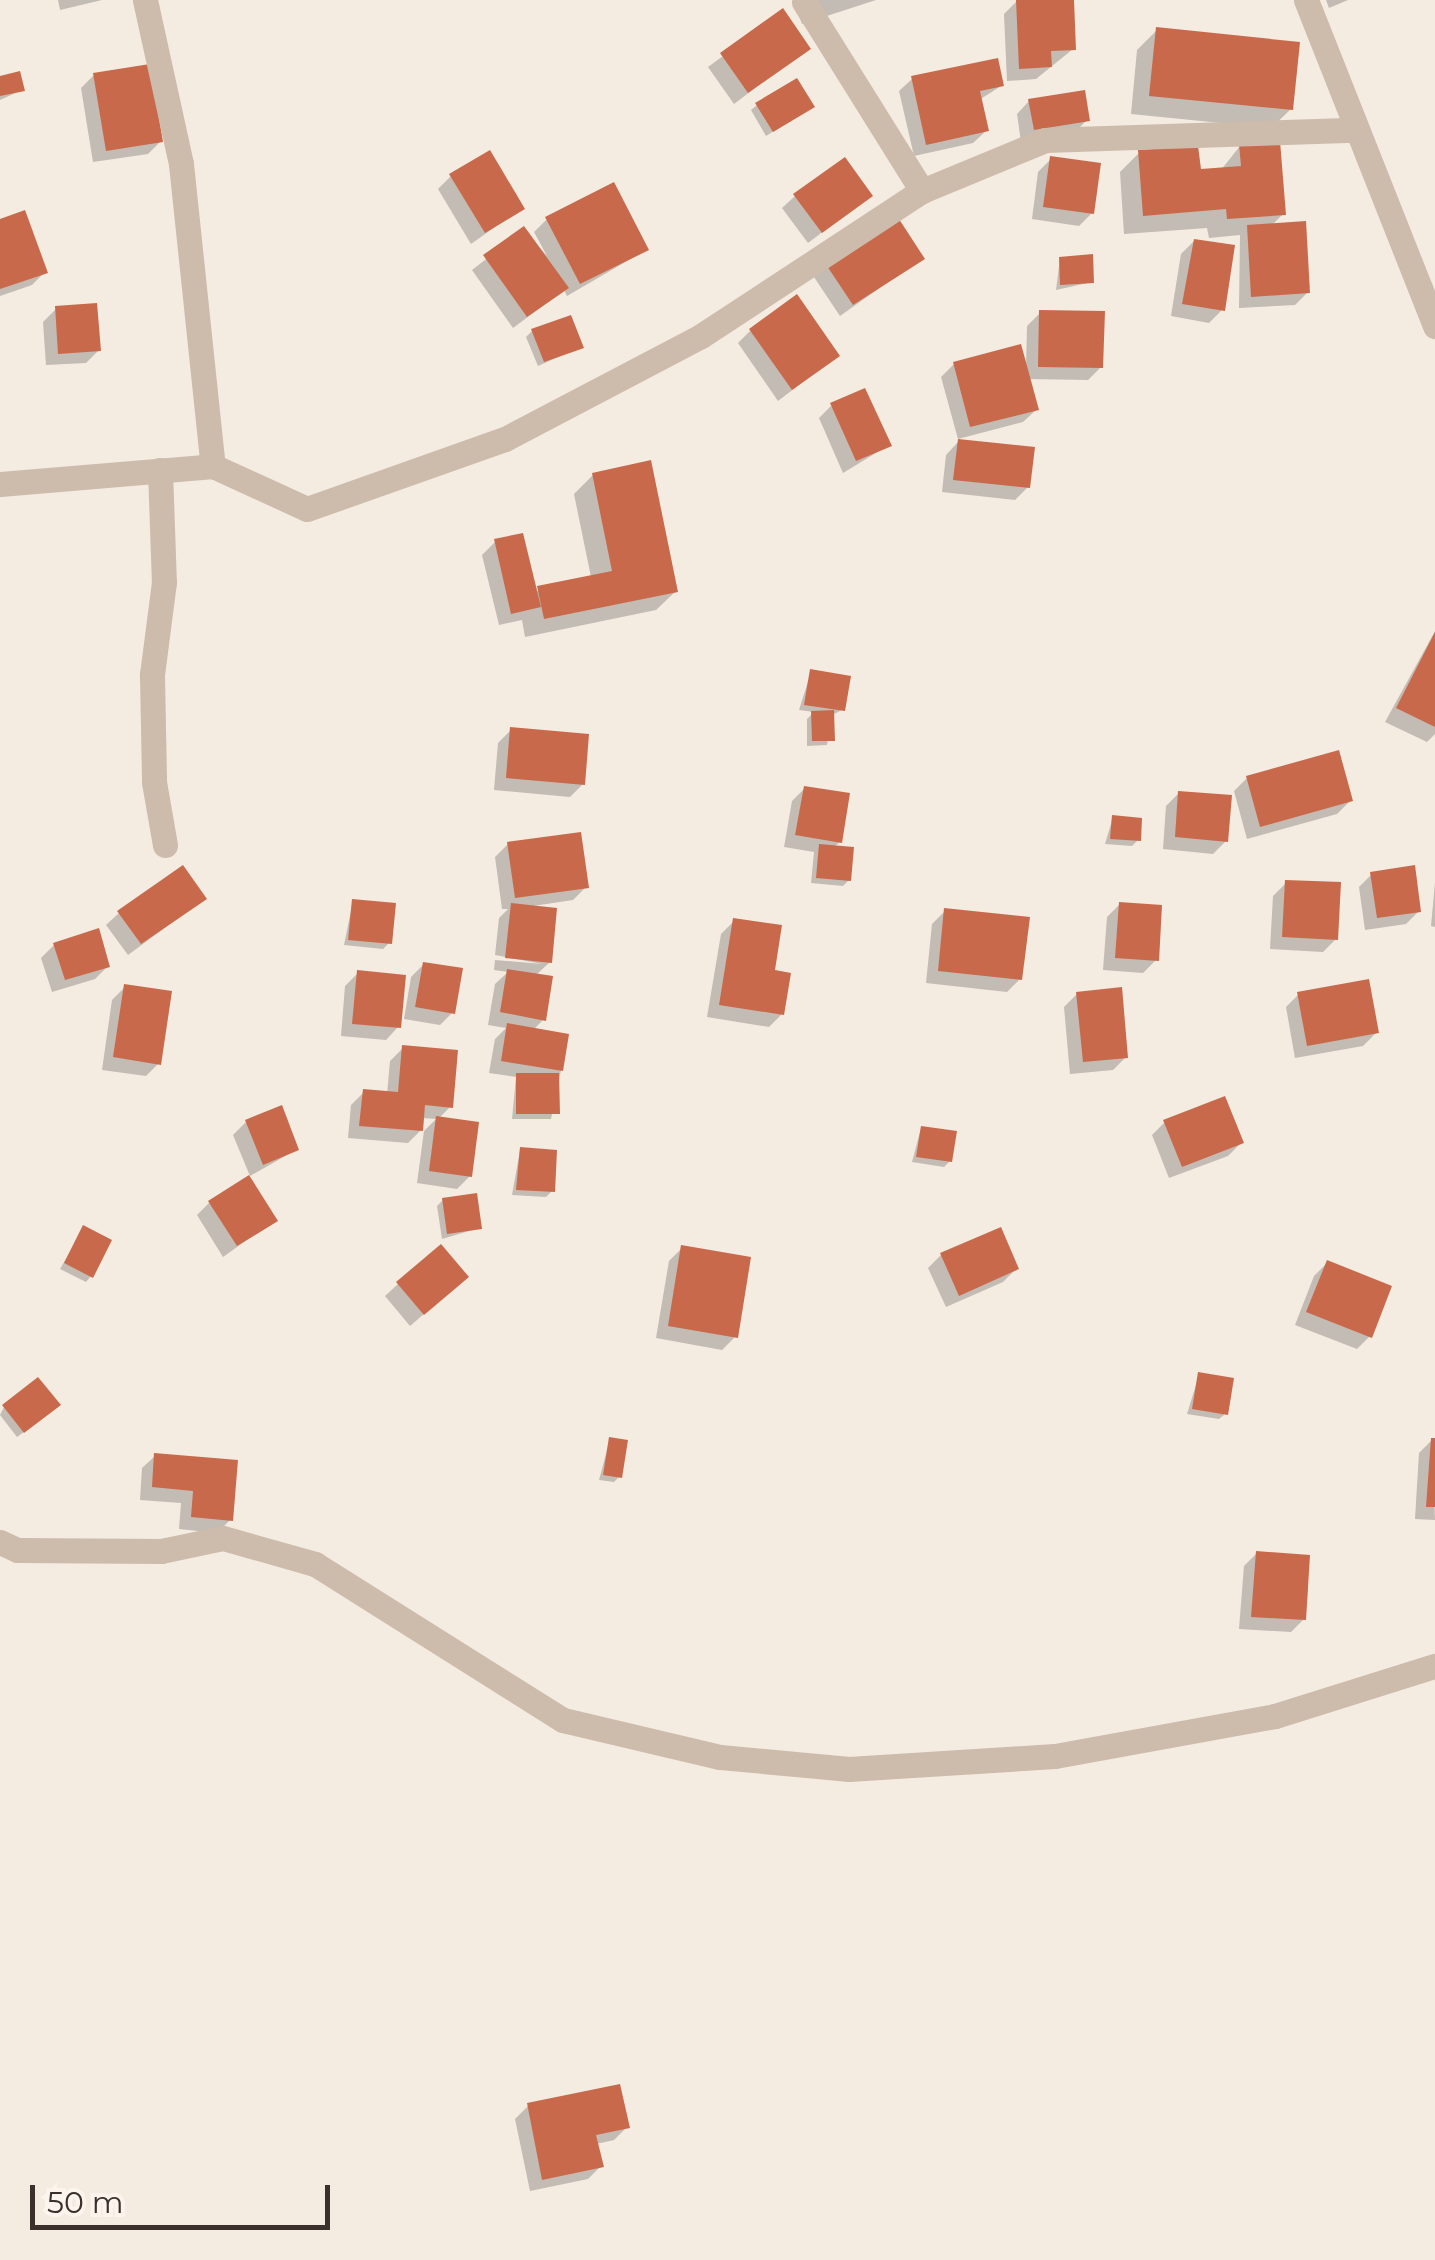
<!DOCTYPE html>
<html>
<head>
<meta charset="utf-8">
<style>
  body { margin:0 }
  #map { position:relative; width:1435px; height:2260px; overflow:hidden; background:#f4ebe1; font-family:Montserrat,sans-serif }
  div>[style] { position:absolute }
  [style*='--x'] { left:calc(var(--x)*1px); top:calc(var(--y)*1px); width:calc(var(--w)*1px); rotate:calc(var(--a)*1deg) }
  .shadow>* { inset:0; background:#0003 }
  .building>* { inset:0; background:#c8694b }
  .street>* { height:25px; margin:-12.5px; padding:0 12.5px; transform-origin:12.5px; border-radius:12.5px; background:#cdbbac }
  span { translate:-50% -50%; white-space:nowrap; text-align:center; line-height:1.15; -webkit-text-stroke:10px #fbf5ee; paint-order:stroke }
  .scale { position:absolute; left:30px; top:2185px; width:300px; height:45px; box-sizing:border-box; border:5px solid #3b302b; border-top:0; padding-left:12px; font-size:30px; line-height:35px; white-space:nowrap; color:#3b302b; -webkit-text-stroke:8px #fbf5ee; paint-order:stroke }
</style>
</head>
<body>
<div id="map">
  <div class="shadow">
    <i style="clip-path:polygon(58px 0,102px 0,60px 10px)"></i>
    <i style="clip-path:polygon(794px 0,876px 0,802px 24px)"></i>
    <i style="clip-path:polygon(1071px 0,1073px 49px,1036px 79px,1007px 81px,1004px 14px,1017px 1px)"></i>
    <i style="clip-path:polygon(1326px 0,1348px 0,1329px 8px)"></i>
    <i style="clip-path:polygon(783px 12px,808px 48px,734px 104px,708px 67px)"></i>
    <i style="clip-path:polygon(1157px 30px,1291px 109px,1271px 128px,1131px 114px,1137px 50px)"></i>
    <i style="clip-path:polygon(94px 75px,161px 141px,148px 154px,93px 162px,81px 88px)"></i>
    <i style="clip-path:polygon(0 78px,22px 90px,0 100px)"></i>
    <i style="clip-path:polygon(912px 79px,1001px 86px,979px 100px,986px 131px,973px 143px,914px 156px,899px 91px)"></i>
    <i style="clip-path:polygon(1029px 101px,1087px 120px,1074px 133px,1021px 142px,1017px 114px)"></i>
    <i style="clip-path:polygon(757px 105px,812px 107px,766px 136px,751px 110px)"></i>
    <i style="clip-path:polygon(1240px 146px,1283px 214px,1271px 226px,1308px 292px,1295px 305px,1239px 308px,1240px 235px,1209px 238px,1207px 228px,1124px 234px,1120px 172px,1139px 153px,1199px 171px,1221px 170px)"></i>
    <i style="clip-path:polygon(1051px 159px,1092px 213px,1079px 226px,1032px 219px,1038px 172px)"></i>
    <i style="clip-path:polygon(451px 176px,522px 208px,471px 244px,438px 189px)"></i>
    <i style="clip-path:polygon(795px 196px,870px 196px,808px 243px,782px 208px)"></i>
    <i style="clip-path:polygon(547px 219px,646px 250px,567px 296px,564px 290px,513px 328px,472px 270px,524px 230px,547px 256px,534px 232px)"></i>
    <i style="clip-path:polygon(0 222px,45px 272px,32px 285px,0 296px)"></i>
    <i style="clip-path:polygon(1194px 241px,1222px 310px,1209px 323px,1171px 316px,1181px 254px)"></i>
    <i style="clip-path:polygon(922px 258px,840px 316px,812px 274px,825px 261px)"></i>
    <i style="clip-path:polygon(1060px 259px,1092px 282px,1056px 290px)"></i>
    <i style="clip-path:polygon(56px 309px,99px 350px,86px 363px,46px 365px,43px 322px)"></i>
    <i style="clip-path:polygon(1040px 313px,1101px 367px,1088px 380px,1028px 379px,1036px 410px,1023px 422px,958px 439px,941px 377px,954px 364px,1026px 368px,1027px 326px)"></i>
    <i style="clip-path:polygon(532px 331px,581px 347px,538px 366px,526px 337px)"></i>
    <i style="clip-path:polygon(750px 331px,837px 356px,778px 401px,738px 343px)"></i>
    <i style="clip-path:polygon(831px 406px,889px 445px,843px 473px,819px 418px)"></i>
    <i style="clip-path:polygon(958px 442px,1028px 487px,1015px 500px,942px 492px,946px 455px)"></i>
    <i style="clip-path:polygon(593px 475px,676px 591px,656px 610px,525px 637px,522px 620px,499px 625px,482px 555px,495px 542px,534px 592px,591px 577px,574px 494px)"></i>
    <i style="clip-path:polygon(1435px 631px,1435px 734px,1427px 742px,1385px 722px)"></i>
    <i style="clip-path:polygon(811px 672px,842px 710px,832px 715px,827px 745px,807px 746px,807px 719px,814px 712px,799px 710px)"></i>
    <i style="clip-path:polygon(511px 730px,583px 784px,570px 797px,494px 790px,498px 743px)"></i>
    <i style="clip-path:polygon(1247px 778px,1350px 801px,1337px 814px,1247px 839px,1234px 791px)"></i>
    <i style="clip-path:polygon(805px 788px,840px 842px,834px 847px,849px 880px,843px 886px,811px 883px,814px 852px,784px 847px,792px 801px)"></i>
    <i style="clip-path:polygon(1179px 793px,1226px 841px,1213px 854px,1163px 849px,1166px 806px)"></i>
    <i style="clip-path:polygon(1113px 817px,1138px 840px,1132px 846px,1105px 844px)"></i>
    <i style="clip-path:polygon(508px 844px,586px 887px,573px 900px,533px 906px,550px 962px,535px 976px,543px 1020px,533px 1030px,561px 1070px,551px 1119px,512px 1119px,516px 1077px,489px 1073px,495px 1039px,506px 1028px,488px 1025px,495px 984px,508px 972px,494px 970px,495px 960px,542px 964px,495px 955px,499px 918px,508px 909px,502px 909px,495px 857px)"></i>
    <i style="clip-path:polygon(1372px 874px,1419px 911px,1406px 924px,1365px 930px,1359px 887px)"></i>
    <i style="clip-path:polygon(1435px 882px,1435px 927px,1431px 926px)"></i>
    <i style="clip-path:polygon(1286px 883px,1336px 939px,1323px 952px,1270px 949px,1273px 896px)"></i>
    <i style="clip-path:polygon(204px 899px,128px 955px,106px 925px,119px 913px)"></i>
    <i style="clip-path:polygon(353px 901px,389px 943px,383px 949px,344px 945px)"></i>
    <i style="clip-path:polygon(1120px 904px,1156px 960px,1143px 973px,1103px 970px,1107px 917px)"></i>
    <i style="clip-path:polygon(945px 911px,1020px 979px,1007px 992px,926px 983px,932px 924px)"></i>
    <i style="clip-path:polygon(734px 921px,772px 972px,782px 1014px,769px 1027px,707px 1017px,721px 934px)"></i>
    <i style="clip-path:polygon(54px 945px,108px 966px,95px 979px,52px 992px,41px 958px)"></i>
    <i style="clip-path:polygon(424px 964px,453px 1012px,440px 1025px,404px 1019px,411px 977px)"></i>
    <i style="clip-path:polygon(358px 973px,398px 1027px,386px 1040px,341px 1036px,345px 986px)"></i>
    <i style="clip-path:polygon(125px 987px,159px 1063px,146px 1076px,102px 1070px,112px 1000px)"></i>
    <i style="clip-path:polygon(1077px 994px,1126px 1057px,1113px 1070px,1070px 1074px,1064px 1007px)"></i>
    <i style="clip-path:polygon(1299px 994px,1376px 1033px,1363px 1046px,1295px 1058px,1286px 1007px)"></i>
    <i style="clip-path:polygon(403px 1048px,450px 1107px,438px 1119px,470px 1176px,457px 1189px,417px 1183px,424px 1131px,436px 1119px,422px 1118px,421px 1130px,408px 1143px,348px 1138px,351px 1105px,364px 1092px,387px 1094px,390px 1061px)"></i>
    <i style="clip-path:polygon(246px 1122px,296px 1150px,250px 1176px,233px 1135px)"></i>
    <i style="clip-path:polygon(1165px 1122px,1241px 1143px,1228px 1156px,1169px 1178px,1152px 1135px)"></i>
    <i style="clip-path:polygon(921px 1128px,950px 1161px,944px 1167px,912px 1162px)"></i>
    <i style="clip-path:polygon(520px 1150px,552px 1191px,546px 1197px,512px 1195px)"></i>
    <i style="clip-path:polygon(443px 1200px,479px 1228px,442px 1239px,437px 1206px)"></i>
    <i style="clip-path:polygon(209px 1203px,275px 1220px,223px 1257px,197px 1215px)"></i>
    <i style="clip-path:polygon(84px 1228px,91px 1276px,86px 1282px,60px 1269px)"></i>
    <i style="clip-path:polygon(682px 1248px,735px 1337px,722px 1350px,656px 1338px,669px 1261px)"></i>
    <i style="clip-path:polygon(941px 1255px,1016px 1269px,1003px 1282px,946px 1307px,928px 1268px)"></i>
    <i style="clip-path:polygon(1327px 1263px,1370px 1336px,1357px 1349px,1295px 1325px,1314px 1276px)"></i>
    <i style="clip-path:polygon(398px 1284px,453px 1289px,410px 1326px,385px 1296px)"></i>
    <i style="clip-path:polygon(1199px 1375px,1225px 1414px,1219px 1419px,1187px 1414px)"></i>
    <i style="clip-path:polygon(4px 1407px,52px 1411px,17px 1437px,0 1415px)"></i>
    <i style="clip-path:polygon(610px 1439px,620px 1476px,614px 1482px,599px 1480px)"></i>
    <i style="clip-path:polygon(1432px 1440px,1435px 1520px,1415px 1519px,1419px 1453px)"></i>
    <i style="clip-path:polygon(155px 1456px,230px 1520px,217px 1533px,179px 1529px,181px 1503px,140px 1500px,142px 1468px)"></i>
    <i style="clip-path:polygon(1257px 1553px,1304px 1619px,1291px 1632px,1239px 1629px,1244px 1566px)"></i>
    <i style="clip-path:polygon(528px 2106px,627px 2127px,614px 2140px,596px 2144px,601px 2166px,588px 2179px,530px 2191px,515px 2119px)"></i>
  </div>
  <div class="building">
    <i style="clip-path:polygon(1016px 0,1074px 0,1076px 50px,1051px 51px,1052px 67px,1019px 69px)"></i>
    <i style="clip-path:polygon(783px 8px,811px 49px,748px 93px,720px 53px)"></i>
    <i style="clip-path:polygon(1156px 27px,1300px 42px,1293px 110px,1149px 96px)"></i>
    <i style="clip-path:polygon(998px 58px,1004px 86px,980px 91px,989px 131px,926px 145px,911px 76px)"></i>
    <i style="clip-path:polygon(150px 64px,163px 142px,106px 151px,93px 73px)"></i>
    <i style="clip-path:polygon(20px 71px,25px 91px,0 96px,0 76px)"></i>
    <i style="clip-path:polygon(797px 78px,815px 107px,773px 132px,755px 103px)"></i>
    <i style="clip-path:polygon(1085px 90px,1090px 121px,1034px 130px,1028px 99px)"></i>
    <i style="clip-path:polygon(1280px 141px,1286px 215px,1227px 219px,1226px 209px,1143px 216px,1138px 150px,1198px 146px,1201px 169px,1241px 166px,1239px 144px)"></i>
    <i style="clip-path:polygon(490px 150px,525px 209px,485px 233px,449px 174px)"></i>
    <i style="clip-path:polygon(1050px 156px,1101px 163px,1094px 214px,1043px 207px)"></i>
    <i style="clip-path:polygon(845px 157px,873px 196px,822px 233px,793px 194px)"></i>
    <i style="clip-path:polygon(614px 182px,649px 250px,580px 284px,545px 217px)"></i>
    <i style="clip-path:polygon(25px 210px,48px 273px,0 289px,0 219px)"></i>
    <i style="clip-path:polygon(895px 213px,925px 259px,853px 305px,823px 260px)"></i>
    <i style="clip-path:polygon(1306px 221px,1310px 293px,1251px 297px,1247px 225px)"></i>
    <i style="clip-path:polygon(524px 226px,569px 288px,527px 317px,483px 255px)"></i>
    <i style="clip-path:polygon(1194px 239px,1235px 245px,1225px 311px,1182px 304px)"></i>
    <i style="clip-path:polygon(1093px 254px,1094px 283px,1060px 285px,1059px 257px)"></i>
    <i style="clip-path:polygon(797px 294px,840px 356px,792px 390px,749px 329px)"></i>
    <i style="clip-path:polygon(97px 303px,101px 351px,58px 354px,55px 306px)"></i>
    <i style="clip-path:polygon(1039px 310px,1105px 311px,1103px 368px,1038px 367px)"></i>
    <i style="clip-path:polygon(571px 315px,584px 348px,544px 362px,531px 329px)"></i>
    <i style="clip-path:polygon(1021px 344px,1039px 410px,970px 427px,953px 362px)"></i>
    <i style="clip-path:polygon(865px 388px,892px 446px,856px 461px,830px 403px)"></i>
    <i style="clip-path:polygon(958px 439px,1035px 447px,1030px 488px,953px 480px)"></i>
    <i style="clip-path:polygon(651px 460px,678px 592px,544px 619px,537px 586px,612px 571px,592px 473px)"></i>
    <i style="clip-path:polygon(523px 533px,541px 607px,511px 614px,494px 539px)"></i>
    <i style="clip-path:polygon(1435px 632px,1435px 727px,1396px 708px)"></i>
    <i style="clip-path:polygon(810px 669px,851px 676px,845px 711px,804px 705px)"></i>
    <i style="clip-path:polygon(834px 710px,835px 741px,812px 741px,811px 711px)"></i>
    <i style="clip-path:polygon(510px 727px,589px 734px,585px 785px,506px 778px)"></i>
    <i style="clip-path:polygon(1339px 750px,1353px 801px,1260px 827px,1246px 776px)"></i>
    <i style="clip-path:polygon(804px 786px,850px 793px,842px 843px,795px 835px)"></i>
    <i style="clip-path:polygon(1178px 791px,1232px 795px,1228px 842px,1175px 837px)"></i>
    <i style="clip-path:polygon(1112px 815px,1142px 818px,1141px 841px,1110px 839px)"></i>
    <i style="clip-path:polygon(581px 832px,589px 888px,515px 898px,507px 842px)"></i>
    <i style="clip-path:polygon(819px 844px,854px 847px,851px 881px,816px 878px)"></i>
    <i style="clip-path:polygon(183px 865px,207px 899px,141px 944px,117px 911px)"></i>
    <i style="clip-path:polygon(1415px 865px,1421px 912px,1377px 918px,1370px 872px)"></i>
    <i style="clip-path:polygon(1285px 880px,1341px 882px,1338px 940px,1282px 937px)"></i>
    <i style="clip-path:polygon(352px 899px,396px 903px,392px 944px,348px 940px)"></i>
    <i style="clip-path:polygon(1119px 902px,1162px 905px,1159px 961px,1115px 958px)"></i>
    <i style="clip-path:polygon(511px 903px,557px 908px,552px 963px,505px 958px)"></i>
    <i style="clip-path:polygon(944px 908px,1030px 917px,1022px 980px,938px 971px)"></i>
    <i style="clip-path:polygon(733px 918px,782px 925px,775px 970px,791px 973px,784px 1015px,719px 1005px)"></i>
    <i style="clip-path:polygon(99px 928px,110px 967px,65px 980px,53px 943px)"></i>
    <i style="clip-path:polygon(423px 962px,463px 968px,455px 1014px,415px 1007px)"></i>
    <i style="clip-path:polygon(507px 969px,553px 976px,546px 1021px,500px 1012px)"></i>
    <i style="clip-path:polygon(357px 970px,406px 975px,401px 1028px,352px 1024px)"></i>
    <i style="clip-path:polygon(1369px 979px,1379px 1033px,1307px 1046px,1297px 992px)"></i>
    <i style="clip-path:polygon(124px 984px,172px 991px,161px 1065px,113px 1057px)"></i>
    <i style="clip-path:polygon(1122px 987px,1128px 1058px,1083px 1062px,1076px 992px)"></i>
    <i style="clip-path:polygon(507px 1023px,569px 1034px,563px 1071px,501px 1061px)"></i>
    <i style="clip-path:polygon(402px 1045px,458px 1050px,453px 1108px,425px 1105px,423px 1131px,359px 1126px,363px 1089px,398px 1092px)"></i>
    <i style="clip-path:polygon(516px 1073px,559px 1073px,560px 1114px,516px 1114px)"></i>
    <i style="clip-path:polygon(1225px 1096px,1244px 1143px,1182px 1167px,1163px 1120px)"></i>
    <i style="clip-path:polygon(282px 1105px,299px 1150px,263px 1165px,245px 1120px)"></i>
    <i style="clip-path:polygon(436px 1116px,479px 1122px,472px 1177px,429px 1171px)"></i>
    <i style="clip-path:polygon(921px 1126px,957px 1131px,952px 1162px,916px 1157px)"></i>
    <i style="clip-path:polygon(520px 1147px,557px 1150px,555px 1192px,516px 1190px)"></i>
    <i style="clip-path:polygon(249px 1175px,278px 1221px,237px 1246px,208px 1201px)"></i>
    <i style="clip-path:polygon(477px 1193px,482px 1229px,447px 1234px,442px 1198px)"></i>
    <i style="clip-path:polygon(83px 1225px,112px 1240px,93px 1278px,64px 1263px)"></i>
    <i style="clip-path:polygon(1001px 1227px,1019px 1269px,959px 1296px,940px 1253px)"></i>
    <i style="clip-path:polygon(441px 1244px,469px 1277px,424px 1315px,396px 1282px)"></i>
    <i style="clip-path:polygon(681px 1245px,751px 1257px,738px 1338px,668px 1326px)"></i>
    <i style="clip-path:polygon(1327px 1260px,1392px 1286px,1372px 1338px,1306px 1312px)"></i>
    <i style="clip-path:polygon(1198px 1372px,1234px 1378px,1228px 1415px,1192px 1409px)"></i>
    <i style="clip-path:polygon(38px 1377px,61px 1405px,24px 1433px,2px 1405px)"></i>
    <i style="clip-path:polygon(609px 1437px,628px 1440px,622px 1478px,603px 1475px)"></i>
    <i style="clip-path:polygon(1431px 1438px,1435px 1438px,1435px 1507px,1426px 1507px)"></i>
    <i style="clip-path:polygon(154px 1453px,238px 1460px,233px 1521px,191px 1517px,193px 1491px,152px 1487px)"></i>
    <i style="clip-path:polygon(1256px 1551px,1310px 1555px,1306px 1620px,1251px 1617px)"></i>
    <i style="clip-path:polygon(620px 2084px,630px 2128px,596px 2135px,604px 2167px,542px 2180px,527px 2103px)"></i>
  </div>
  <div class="street">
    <i style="--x:145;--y:0;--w:168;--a:77.6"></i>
    <i style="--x:181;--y:164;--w:304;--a:84"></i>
    <i style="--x:1306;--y:0;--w:351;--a:68.4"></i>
    <i style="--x:804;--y:2;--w:223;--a:58"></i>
    <i style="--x:160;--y:470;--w:112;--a:88"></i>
    <i style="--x:164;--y:582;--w:94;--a:97.4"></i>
    <i style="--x:152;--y:675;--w:107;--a:88.9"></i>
    <i style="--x:154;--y:782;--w:64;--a:80.1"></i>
    <i style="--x:0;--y:484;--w:214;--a:-4.8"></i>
    <i style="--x:213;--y:466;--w:103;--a:24.6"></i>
    <i style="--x:307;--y:509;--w:210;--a:-19.5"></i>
    <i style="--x:505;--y:439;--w:221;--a:-27.7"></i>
    <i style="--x:701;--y:336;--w:264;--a:-33.3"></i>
    <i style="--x:922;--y:191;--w:133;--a:-22.5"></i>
    <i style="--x:1045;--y:140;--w:309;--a:-1.9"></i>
    <i style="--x:0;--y:1542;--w:19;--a:25"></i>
    <i style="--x:17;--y:1550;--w:144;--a:0.4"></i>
    <i style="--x:161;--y:1551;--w:63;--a:-11.8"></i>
    <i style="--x:223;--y:1538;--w:96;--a:15.8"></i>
    <i style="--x:315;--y:1564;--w:293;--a:32.2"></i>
    <i style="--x:563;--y:1720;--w:161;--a:13.3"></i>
    <i style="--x:720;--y:1757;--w:130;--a:5.3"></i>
    <i style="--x:849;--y:1769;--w:206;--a:-3.6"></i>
    <i style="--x:1055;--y:1756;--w:224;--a:-10.3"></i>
    <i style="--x:1275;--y:1716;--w:168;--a:-17.4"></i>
  </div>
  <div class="scale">50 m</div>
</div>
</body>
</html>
